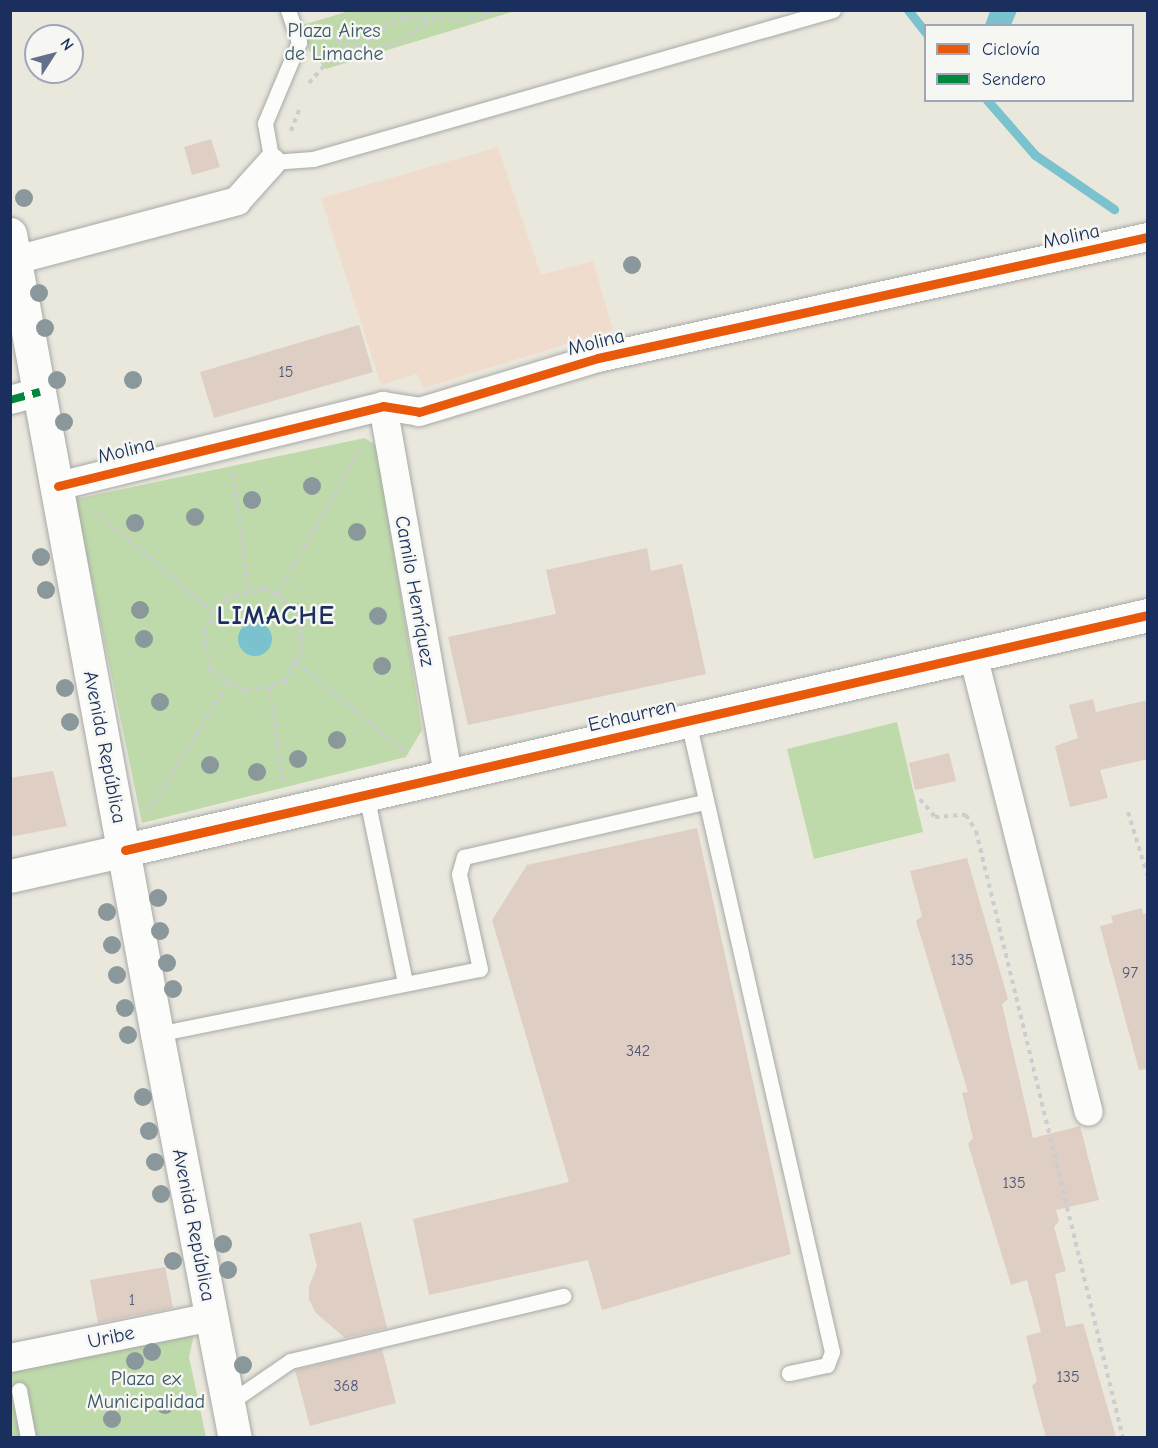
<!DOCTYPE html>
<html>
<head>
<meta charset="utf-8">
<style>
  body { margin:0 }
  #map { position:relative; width:1158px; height:1448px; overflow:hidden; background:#eae8dd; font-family:"Comic Neue",sans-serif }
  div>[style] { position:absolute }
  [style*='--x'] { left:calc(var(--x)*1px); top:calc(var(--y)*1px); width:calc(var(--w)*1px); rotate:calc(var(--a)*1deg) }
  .built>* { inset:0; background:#f0dccd }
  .green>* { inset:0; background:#bfdaaa }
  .water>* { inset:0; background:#79c2ce }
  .round { border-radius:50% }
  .stream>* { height:9px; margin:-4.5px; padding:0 4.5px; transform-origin:4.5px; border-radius:4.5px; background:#79c2ce }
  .building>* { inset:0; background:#decec4 }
  .path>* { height:4px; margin-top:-2px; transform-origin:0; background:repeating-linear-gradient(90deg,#cbcdce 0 4.5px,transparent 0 9px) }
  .roads { filter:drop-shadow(0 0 2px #a7a9a8) drop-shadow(0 0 2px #a7a9a8) }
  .service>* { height:15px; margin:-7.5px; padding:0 7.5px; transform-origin:7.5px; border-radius:7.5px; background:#fcfcfa }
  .minor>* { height:28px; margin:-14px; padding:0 14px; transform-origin:14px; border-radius:14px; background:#fcfcfa }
  .tertiary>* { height:33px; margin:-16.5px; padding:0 16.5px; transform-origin:16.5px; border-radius:16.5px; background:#fcfcfa }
  .secondary>* { height:33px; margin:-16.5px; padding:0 16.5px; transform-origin:16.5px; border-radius:16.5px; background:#fcfcfa }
  .quiet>* { height:8px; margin-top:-4px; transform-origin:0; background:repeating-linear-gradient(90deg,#00873e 0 15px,transparent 0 23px) }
  .cycleway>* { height:9px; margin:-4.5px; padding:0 4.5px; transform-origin:4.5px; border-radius:4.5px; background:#e8590c }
  .trees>* { width:18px; height:18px; margin:-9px; border-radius:50%; background:#8a989c }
  span { translate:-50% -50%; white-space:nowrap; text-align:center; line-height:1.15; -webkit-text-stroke:5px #f6f6f2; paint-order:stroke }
  .number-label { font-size:16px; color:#4c5778 }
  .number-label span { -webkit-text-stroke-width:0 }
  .park-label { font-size:20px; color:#3b5766 }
  .street-label { font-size:20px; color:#1b2f5e }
  .district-label { font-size:26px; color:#1b2f5e; font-weight:700; letter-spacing:1.5px }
  .frame { position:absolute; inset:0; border:12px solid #1b2f5e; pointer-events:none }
  .legend { position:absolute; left:924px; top:24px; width:210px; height:78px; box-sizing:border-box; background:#f6f6f2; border:2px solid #9ea6b7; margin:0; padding:8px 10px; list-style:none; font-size:18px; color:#1b2f5e }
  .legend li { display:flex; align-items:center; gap:12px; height:30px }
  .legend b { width:30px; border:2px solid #9ea6b7 }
  .north { position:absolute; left:24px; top:24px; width:60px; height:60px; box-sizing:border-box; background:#f6f6f2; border:2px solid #9ea6b7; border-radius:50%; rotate:54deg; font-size:16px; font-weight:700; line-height:24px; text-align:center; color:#1b2f5e }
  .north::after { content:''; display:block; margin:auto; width:21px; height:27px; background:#63708a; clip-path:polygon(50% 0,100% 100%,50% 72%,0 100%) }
</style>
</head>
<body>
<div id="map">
  <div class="built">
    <i style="clip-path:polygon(498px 147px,541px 275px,593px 261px,613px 330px,423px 388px,417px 374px,381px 385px,321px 198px)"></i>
  </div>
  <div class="green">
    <i style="clip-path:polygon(353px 10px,515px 10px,515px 11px,326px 69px,309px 50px,302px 25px)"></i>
    <i style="clip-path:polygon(365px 438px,378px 447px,422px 730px,406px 757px,142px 823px,75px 499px)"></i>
    <i style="clip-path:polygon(897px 722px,923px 832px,814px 859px,787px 749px)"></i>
    <i style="clip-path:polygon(195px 1330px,189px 1357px,206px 1437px,11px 1438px,11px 1364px)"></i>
  </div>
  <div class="water">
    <i style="clip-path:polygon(990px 11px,990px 10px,1017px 11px,1011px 25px,985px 25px)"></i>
    <i class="round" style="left:238px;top:622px;width:34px;height:34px"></i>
  </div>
  <div class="stream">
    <i style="--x:908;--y:10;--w:29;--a:52"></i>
    <i style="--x:987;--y:100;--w:73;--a:48.9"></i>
    <i style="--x:1035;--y:155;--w:96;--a:34.4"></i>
  </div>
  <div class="building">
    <i style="clip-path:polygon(211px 139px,220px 167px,192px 175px,184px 147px)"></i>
    <i style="clip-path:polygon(359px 325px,373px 372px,214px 418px,200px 372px)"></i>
    <i style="clip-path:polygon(647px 548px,651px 571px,682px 564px,706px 674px,468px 725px,448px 637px,556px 614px,546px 570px)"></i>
    <i style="clip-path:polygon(1093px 699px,1096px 712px,1148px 700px,1148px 759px,1100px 770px,1108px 798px,1070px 807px,1055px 746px,1078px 738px,1069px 705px)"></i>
    <i style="clip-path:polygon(949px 753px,956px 781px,915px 790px,909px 763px)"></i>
    <i style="clip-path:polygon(53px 771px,67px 826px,10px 837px,10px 778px)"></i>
    <i style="clip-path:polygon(697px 828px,791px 1254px,602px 1310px,588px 1260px,429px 1295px,413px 1219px,569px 1182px,492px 920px,527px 865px)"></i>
    <i style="clip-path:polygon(967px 858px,1008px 999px,1002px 1004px,1033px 1138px,1080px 1126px,1099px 1200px,1056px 1210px,1059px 1221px,1054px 1227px,1066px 1271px,1055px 1274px,1066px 1327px,1083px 1323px,1116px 1437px,1046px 1437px,1032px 1386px,1037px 1381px,1026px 1336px,1041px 1332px,1027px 1280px,1011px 1285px,968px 1144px,973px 1138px,962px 1093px,968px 1092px,916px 921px,922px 916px,910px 871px)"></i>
    <i style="clip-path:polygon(1142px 908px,1143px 914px,1148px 913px,1148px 1069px,1139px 1070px,1100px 926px,1113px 923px,1111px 916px)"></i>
    <i style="clip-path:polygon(361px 1222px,387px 1328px,345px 1338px,315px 1312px,309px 1299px,309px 1287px,317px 1266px,309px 1234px)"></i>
    <i style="clip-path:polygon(165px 1267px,173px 1308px,98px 1323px,90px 1280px)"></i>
    <i style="clip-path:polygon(382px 1349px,396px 1403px,310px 1426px,295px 1370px)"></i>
  </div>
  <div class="path">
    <i style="--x:320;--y:28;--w:21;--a:35"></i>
    <i style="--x:337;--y:40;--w:33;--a:20"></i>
    <i style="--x:368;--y:51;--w:36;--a:-16"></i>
    <i style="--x:403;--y:41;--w:35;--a:-39"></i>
    <i style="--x:309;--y:83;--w:28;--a:-49"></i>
    <i style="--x:327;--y:62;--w:36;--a:-21"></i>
    <i style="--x:361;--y:49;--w:31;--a:-45"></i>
    <i style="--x:383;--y:27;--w:23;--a:-25"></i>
    <i style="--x:404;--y:17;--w:66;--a:2.6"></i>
    <i style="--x:470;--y:20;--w:31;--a:-19"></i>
    <i style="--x:291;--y:131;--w:26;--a:-69"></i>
    <i style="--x:233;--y:474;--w:119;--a:82.3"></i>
    <i style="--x:94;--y:510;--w:160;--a:40.7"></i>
    <i style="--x:266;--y:588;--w:36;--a:37"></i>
    <i style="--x:295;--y:610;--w:37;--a:77"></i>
    <i style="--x:303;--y:646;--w:40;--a:116.6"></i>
    <i style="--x:285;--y:682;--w:41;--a:167.3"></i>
    <i style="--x:245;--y:691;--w:41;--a:-149"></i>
    <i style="--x:210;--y:670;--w:39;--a:-99"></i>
    <i style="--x:204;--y:631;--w:40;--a:-55.1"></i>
    <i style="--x:227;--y:598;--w:40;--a:-14.4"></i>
    <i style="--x:277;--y:595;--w:168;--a:-60.4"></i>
    <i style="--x:296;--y:663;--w:141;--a:39"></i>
    <i style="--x:269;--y:687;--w:96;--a:81"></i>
    <i style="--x:920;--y:799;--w:23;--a:50"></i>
    <i style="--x:935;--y:817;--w:31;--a:-4"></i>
    <i style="--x:966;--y:815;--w:19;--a:58"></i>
    <i style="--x:976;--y:831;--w:625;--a:76.39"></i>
    <i style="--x:149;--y:811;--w:150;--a:-58.1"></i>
    <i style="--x:1128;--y:812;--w:68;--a:72.9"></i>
  </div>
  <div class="roads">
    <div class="service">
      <i style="--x:288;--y:10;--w:34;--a:71"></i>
      <i style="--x:299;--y:42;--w:88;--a:112.8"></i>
      <i style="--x:265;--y:123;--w:40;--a:80"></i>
      <i style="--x:272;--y:162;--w:41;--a:-4.2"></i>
      <i style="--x:313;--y:159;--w:541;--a:-15.99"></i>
      <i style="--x:688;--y:721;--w:647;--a:77.14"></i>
      <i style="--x:832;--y:1352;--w:14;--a:111"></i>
      <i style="--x:827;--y:1365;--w:39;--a:168"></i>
      <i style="--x:366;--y:794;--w:193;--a:78.3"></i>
      <i style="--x:157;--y:1034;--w:329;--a:-11.4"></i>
      <i style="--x:480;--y:969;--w:97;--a:-102.5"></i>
      <i style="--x:459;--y:874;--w:18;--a:-74"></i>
      <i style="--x:464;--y:857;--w:247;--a:-12.9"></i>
      <i style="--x:19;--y:1390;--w:49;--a:79.4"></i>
      <i style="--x:229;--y:1403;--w:74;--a:-34.5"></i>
      <i style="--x:290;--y:1361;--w:281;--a:-13.4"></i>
    </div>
    <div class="minor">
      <i style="--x:16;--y:260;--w:229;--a:-14.9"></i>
      <i style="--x:237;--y:201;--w:52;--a:-48.1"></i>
      <i style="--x:10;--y:400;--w:31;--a:-15"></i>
      <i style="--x:383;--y:406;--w:375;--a:80"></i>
      <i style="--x:58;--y:486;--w:335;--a:-13.8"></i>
      <i style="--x:383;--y:406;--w:36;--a:9"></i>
      <i style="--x:419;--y:412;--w:187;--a:-16.8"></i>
      <i style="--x:598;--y:358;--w:563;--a:-12.41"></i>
      <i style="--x:973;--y:655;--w:471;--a:75.8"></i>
      <i style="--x:10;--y:1358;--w:206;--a:-11.5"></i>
    </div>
    <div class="tertiary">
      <i style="--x:125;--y:850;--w:1050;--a:-12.94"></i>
    </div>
    <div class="secondary">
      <i style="--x:10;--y:234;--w:813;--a:79.59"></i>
      <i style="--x:157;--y:1034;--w:411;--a:79.1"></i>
      <i style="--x:10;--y:876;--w:118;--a:-12.7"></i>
    </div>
  </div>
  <div class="quiet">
    <i style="--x:10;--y:400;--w:31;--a:-15"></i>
  </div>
  <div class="cycleway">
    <i style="--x:58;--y:486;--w:335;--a:-13.8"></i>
    <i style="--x:383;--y:406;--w:36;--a:9"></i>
    <i style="--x:419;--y:412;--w:187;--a:-16.8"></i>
    <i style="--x:598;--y:358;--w:563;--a:-12.41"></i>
    <i style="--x:125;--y:850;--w:1050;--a:-12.94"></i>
  </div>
  <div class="trees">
    <i style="left:24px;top:198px"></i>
    <i style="left:632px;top:265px"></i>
    <i style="left:39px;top:293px"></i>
    <i style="left:45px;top:328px"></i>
    <i style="left:57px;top:380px"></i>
    <i style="left:133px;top:380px"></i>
    <i style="left:64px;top:422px"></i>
    <i style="left:312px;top:486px"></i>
    <i style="left:252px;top:500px"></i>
    <i style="left:195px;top:517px"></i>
    <i style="left:135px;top:523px"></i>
    <i style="left:357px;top:532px"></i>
    <i style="left:41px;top:557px"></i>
    <i style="left:46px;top:590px"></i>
    <i style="left:140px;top:610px"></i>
    <i style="left:378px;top:616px"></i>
    <i style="left:144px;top:639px"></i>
    <i style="left:382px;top:666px"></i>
    <i style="left:65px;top:688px"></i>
    <i style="left:160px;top:702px"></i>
    <i style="left:70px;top:722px"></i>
    <i style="left:337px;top:740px"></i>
    <i style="left:298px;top:759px"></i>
    <i style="left:210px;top:765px"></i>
    <i style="left:257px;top:772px"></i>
    <i style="left:158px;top:898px"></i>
    <i style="left:107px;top:912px"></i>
    <i style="left:160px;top:931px"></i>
    <i style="left:112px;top:945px"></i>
    <i style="left:167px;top:963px"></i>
    <i style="left:117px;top:975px"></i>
    <i style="left:173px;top:989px"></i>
    <i style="left:125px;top:1008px"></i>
    <i style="left:128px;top:1035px"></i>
    <i style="left:143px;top:1097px"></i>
    <i style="left:149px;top:1131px"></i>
    <i style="left:155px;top:1162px"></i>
    <i style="left:161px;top:1194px"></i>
    <i style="left:223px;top:1244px"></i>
    <i style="left:173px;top:1261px"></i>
    <i style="left:228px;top:1270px"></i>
    <i style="left:152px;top:1352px"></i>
    <i style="left:135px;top:1361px"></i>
    <i style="left:243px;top:1365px"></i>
    <i style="left:165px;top:1405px"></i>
    <i style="left:112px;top:1419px"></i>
  </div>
  <div class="number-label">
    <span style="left:286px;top:372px">15</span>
    <span style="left:962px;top:960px">135</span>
    <span style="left:1130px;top:973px">97</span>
    <span style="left:638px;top:1051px">342</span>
    <span style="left:1014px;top:1183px">135</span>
    <span style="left:132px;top:1300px">1</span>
    <span style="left:1068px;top:1377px">135</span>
    <span style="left:346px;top:1386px">368</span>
  </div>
  <div class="park-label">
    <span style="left:334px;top:42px">Plaza Aires<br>de Limache</span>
    <span style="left:146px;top:1390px">Plaza ex<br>Municipalidad</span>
  </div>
  <div class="street-label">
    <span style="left:1071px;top:236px;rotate:-12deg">Molina</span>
    <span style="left:596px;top:342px;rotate:-14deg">Molina</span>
    <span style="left:126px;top:450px;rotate:-14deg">Molina</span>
    <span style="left:415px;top:591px;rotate:80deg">Camilo Henríquez</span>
    <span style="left:632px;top:715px;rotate:-13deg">Echaurren</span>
    <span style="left:105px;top:747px;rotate:79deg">Avenida República</span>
    <span style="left:194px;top:1225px;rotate:79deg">Avenida República</span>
    <span style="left:111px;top:1337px;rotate:-12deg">Uribe</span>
  </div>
  <div class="district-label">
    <span style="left:276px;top:617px">LIMACHE</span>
  </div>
  <div class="frame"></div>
  <ul class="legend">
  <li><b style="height:8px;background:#e8590c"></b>Ciclovía</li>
  <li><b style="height:8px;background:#00873e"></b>Sendero</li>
  </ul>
  <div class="north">N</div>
</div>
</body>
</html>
